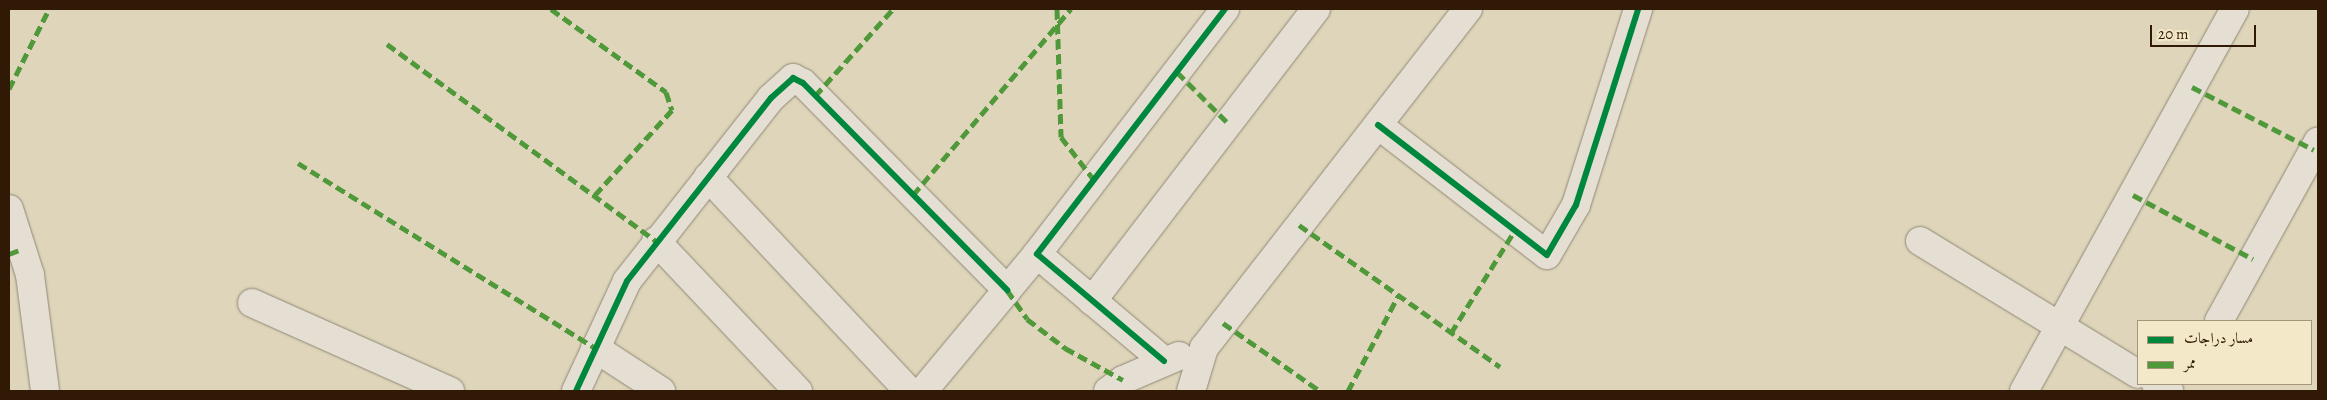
<!DOCTYPE html>
<html>
<head>
<meta charset="utf-8">
<style>
  body { margin:0 }
  #map { position:relative; width:2327px; height:400px; overflow:hidden; background:#ded5ba; font-family:Alegreya,Amiri,serif }
  div>[style] { position:absolute }
  [style*='--x'] { left:calc(var(--x)*1px); top:calc(var(--y)*1px); width:calc(var(--w)*1px); rotate:calc(var(--a)*1deg) }
  .roads { filter:drop-shadow(0 0 1px #8f8776) drop-shadow(0 0 1px #8f8776) }
  .minor>* { height:28px; margin:-14px; padding:0 14px; transform-origin:14px; border-radius:14px; background:#e4dfd2 }
  .quiet>* { height:5px; margin-top:-2.5px; transform-origin:0; background:repeating-linear-gradient(90deg,#50993a 0 10px,transparent 0 15px) }
  .cycleway>* { height:6px; margin:-3px; padding:0 3px; transform-origin:3px; border-radius:3px; background:#00873e }
  span { translate:-50% -50%; white-space:nowrap; text-align:center; line-height:1.15; -webkit-text-stroke:4px #f3e8c8; paint-order:stroke }
  .frame { position:absolute; inset:0; border:10px solid #301a05; pointer-events:none }
  .legend { position:absolute; left:2137px; top:320px; width:175px; height:65px; box-sizing:border-box; background:#f3e8c8; border:1px solid #a5967a; margin:0; padding:6px 9px; list-style:none; font-size:15px; color:#301a05 }
  .legend li { display:flex; align-items:center; gap:10px; height:25px }
  .legend b { width:25px; border:1px solid #a5967a }
  .scale { position:absolute; left:2150px; top:25px; width:106px; height:22px; box-sizing:border-box; border:2px solid #301a05; border-top:0; padding-left:6px; font-size:15px; line-height:18px; white-space:nowrap; color:#301a05; -webkit-text-stroke:4px #f3e8c8; paint-order:stroke }
</style>
</head>
<body>
<div id="map">
  <div class="roads">
    <div class="minor">
      <i style="--x:1378;--y:125;--w:213;--a:37.6"></i>
      <i style="--x:1547;--y:255;--w:58;--a:-59.9"></i>
      <i style="--x:1576;--y:205;--w:206;--a:-72.4"></i>
      <i style="--x:708;--y:177;--w:294;--a:46.8"></i>
      <i style="--x:9;--y:209;--w:69;--a:72.3"></i>
      <i style="--x:30;--y:275;--w:117;--a:82.6"></i>
      <i style="--x:656;--y:241;--w:207;--a:46.6"></i>
      <i style="--x:1920;--y:241;--w:255;--a:31.4"></i>
      <i style="--x:1092;--y:301;--w:368;--a:-52.5"></i>
      <i style="--x:252;--y:303;--w:217;--a:24"></i>
      <i style="--x:2219;--y:321;--w:205;--a:-61.1"></i>
      <i style="--x:595;--y:348;--w:79;--a:33.1"></i>
      <i style="--x:1164;--y:361;--w:166;--a:-139.9"></i>
      <i style="--x:1037;--y:254;--w:309;--a:-52.5"></i>
      <i style="--x:2156;--y:384;--w:15;--a:28"></i>
      <i style="--x:576;--y:391;--w:121;--a:-65.1"></i>
      <i style="--x:627;--y:281;--w:233;--a:-51.8"></i>
      <i style="--x:771;--y:98;--w:30;--a:-42"></i>
      <i style="--x:793;--y:78;--w:11;--a:27"></i>
      <i style="--x:803;--y:83;--w:291;--a:45.4"></i>
      <i style="--x:923;--y:391;--w:178;--a:-50.2"></i>
      <i style="--x:1108;--y:391;--w:19;--a:-36"></i>
      <i style="--x:1123;--y:380;--w:61;--a:-23.2"></i>
      <i style="--x:1191;--y:391;--w:45;--a:-73.2"></i>
      <i style="--x:1204;--y:348;--w:430;--a:-52.1"></i>
      <i style="--x:2024;--y:391;--w:436;--a:-61.1"></i>
    </div>
  </div>
  <div class="quiet">
    <i style="--x:551;--y:9;--w:142;--a:35.8"></i>
    <i style="--x:666;--y:92;--w:19;--a:72"></i>
    <i style="--x:672;--y:110;--w:116;--a:132.2"></i>
    <i style="--x:1057;--y:9;--w:128;--a:88.2"></i>
    <i style="--x:1061;--y:137;--w:54;--a:52.5"></i>
    <i style="--x:387;--y:44;--w:333;--a:36.2"></i>
    <i style="--x:1177;--y:72;--w:72;--a:45"></i>
    <i style="--x:2192;--y:87;--w:137;--a:27.3"></i>
    <i style="--x:9;--y:89;--w:89;--a:-63.4"></i>
    <i style="--x:815;--y:96;--w:117;--a:-48.1"></i>
    <i style="--x:298;--y:163;--w:350;--a:31.9"></i>
    <i style="--x:913;--y:195;--w:244;--a:-49.7"></i>
    <i style="--x:2133;--y:195;--w:136;--a:28.1"></i>
    <i style="--x:1299;--y:225;--w:246;--a:35.2"></i>
    <i style="--x:9;--y:254;--w:14;--a:-21"></i>
    <i style="--x:1007;--y:290;--w:35;--a:55"></i>
    <i style="--x:1027;--y:319;--w:48;--a:37.3"></i>
    <i style="--x:1065;--y:348;--w:66;--a:28.9"></i>
    <i style="--x:1223;--y:323;--w:118;--a:35"></i>
    <i style="--x:1451;--y:333;--w:121;--a:-58.1"></i>
    <i style="--x:1348;--y:391;--w:107;--a:-62.2"></i>
  </div>
  <div class="cycleway">
    <i style="--x:1378;--y:125;--w:213;--a:37.6"></i>
    <i style="--x:1547;--y:255;--w:58;--a:-59.9"></i>
    <i style="--x:1576;--y:205;--w:206;--a:-72.4"></i>
    <i style="--x:1164;--y:361;--w:166;--a:-139.9"></i>
    <i style="--x:1037;--y:254;--w:309;--a:-52.5"></i>
    <i style="--x:576;--y:391;--w:121;--a:-65.1"></i>
    <i style="--x:627;--y:281;--w:233;--a:-51.8"></i>
    <i style="--x:771;--y:98;--w:30;--a:-42"></i>
    <i style="--x:793;--y:78;--w:11;--a:27"></i>
    <i style="--x:803;--y:83;--w:291;--a:45.4"></i>
  </div>
  <div class="frame"></div>
  <ul class="legend">
  <li><b style="height:6px;background:#00873e"></b>مسار دراجات</li>
  <li><b style="height:6px;background:#50993a"></b>ممر</li>
  </ul>
  <div class="scale">20 m</div>
</div>
</body>
</html>
